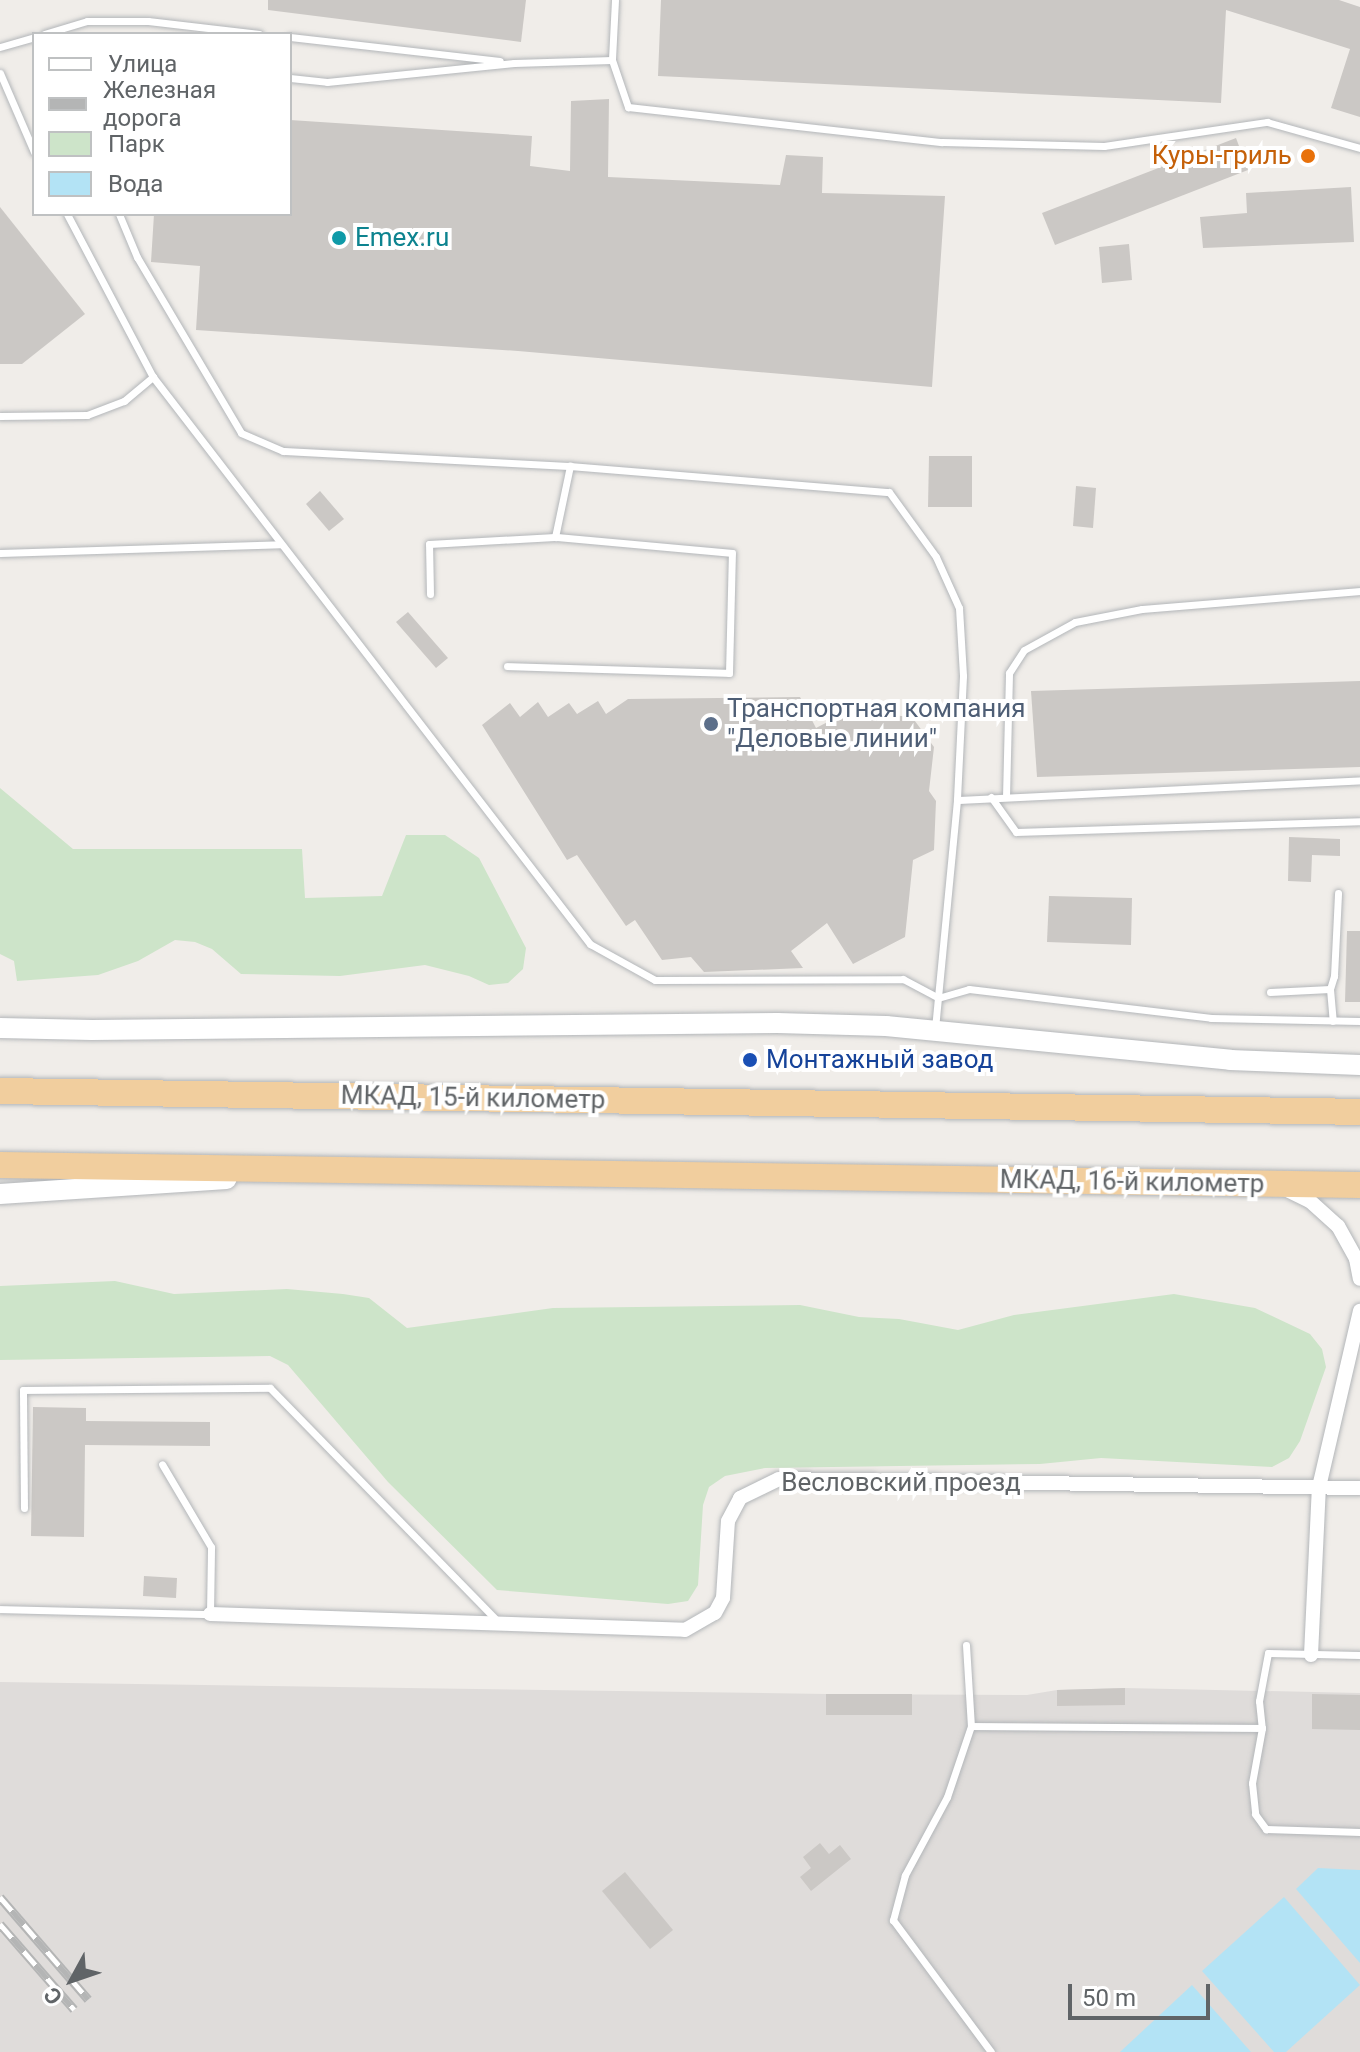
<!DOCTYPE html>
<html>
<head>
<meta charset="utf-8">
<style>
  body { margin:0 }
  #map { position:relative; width:1360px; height:2052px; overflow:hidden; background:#f0ede9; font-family:Roboto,sans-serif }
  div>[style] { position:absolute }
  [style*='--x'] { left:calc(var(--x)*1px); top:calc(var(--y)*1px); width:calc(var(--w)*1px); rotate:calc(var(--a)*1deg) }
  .industrial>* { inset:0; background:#dfdcda }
  .green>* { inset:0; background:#cde4c9 }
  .water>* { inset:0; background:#b3e3f5 }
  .building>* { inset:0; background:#cbc8c5 }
  .roads { filter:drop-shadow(0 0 2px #b3b6b9) drop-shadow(0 0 2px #b3b6b9) }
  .lane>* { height:7px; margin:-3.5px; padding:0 3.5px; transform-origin:3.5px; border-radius:3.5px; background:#fff }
  .street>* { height:14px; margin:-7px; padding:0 7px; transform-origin:7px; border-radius:7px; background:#fff }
  .secondary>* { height:20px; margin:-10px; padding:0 10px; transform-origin:10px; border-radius:10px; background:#fff }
  .highway>* { height:26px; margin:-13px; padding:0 13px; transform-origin:13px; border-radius:13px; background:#f1ce9e }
  .rail>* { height:9px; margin-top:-4.5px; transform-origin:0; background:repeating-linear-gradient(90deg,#fff 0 18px,#b4b5b5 0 36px); box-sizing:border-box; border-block:2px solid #b4b5b5 }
  .dots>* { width:22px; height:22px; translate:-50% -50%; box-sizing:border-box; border:4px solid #fff; border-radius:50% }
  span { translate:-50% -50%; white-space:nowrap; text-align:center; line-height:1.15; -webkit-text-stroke:8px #fff; paint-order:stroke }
  .food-label { font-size:26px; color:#c56008 }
  .right { translate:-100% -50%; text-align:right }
  .culture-label { font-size:26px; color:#0d838f }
  .left { translate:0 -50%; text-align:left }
  .service-label { font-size:26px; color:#4e5e75 }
  .transit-label { font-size:26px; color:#164399 }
  .street-label { font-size:26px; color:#606467 }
  .legend { position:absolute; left:32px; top:32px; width:260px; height:184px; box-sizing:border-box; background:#fff; border:2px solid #bfc1c2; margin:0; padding:10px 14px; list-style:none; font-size:24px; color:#606467 }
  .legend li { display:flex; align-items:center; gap:16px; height:40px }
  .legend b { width:40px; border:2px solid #bfc1c2 }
  .north { position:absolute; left:32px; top:1940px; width:80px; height:80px; -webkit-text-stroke:6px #fff; paint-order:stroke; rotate:230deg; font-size:22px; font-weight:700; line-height:32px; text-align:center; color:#606467 }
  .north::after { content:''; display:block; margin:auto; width:28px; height:36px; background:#606467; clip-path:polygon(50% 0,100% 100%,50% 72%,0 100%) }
  .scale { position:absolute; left:1068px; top:1984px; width:142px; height:36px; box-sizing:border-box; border:4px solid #606467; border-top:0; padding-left:10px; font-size:24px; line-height:28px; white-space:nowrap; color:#606467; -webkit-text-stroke:6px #fff; paint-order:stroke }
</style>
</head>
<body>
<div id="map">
  <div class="industrial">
    <i style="clip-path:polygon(0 1682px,826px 1694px,1027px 1695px,1057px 1690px,1125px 1688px,1360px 1693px,1360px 2052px,0 2052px)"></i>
  </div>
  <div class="green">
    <i style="clip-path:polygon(0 788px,73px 849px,302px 849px,305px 898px,382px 896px,406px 835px,445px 835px,479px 858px,526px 948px,523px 969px,508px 983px,489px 985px,469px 976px,425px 965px,340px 976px,241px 974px,212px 949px,195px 942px,175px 940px,138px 961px,98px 975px,17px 981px,14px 961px,0 954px)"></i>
    <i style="clip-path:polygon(115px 1281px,174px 1294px,287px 1289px,343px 1294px,369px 1298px,407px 1328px,553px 1308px,800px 1305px,859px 1317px,899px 1319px,958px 1330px,1014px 1315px,1174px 1294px,1255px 1308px,1310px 1334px,1322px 1349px,1326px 1367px,1300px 1441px,1289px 1458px,1272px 1467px,1101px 1458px,1040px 1464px,765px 1468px,725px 1476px,709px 1487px,703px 1505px,698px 1585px,688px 1601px,668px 1604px,497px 1590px,388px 1482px,288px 1365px,270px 1356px,0 1360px,0 1286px)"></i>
  </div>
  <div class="water">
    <i style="clip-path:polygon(1318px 1868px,1360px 1870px,1360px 1963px,1296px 1889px)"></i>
    <i style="clip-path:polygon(1284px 1897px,1360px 1985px,1286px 2052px,1274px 2052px,1202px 1971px)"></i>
    <i style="clip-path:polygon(1192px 1985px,1251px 2052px,1120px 2052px)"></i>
  </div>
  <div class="building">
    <i style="clip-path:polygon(268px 0,526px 0,521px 42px,268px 10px)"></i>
    <i style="clip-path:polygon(661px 0,1339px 0,1360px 7px,1360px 117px,1331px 108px,1350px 49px,1226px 10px,1221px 103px,658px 76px)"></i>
    <i style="clip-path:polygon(609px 99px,608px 177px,780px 185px,786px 155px,823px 157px,822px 193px,945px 196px,932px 387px,518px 351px,196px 330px,200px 266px,151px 262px,154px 214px,290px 214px,290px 120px,532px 136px,530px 166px,570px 171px,571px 101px)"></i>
    <i style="clip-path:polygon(1236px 138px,1248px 170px,1055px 245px,1042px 213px)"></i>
    <i style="clip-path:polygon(1351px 187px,1354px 242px,1203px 248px,1200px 217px,1247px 213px,1246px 193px)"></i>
    <i style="clip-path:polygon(0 207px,85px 314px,22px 364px,0 364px)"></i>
    <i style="clip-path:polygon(1129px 244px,1132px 280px,1102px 283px,1099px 247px)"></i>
    <i style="clip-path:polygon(929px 456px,972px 456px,972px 507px,928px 507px)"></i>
    <i style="clip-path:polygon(1076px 486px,1096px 488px,1093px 528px,1073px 526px)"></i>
    <i style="clip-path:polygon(320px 491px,344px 519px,329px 531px,306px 504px)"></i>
    <i style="clip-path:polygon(408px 612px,448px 658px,436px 668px,396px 622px)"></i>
    <i style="clip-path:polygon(1360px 681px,1360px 767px,1037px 777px,1031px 691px)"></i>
    <i style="clip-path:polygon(800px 697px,816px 728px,849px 711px,912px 717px,934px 747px,929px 791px,936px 801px,934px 850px,913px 860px,905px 937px,853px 964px,827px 923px,791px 951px,803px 968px,704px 972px,691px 957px,662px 960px,635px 920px,626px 926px,577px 855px,567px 860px,482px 725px,510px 703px,520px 717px,538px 702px,548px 717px,569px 703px,577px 714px,598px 701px,606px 714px,628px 699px)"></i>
    <i style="clip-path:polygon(1289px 837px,1340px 839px,1340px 856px,1312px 855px,1311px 882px,1288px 881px)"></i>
    <i style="clip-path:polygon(1049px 896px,1132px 898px,1131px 945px,1047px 942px)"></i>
    <i style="clip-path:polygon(1347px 931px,1360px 931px,1360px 1002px,1345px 1002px)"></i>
    <i style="clip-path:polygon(33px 1407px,86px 1408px,86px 1421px,210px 1422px,210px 1446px,85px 1445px,84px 1537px,31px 1536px)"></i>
    <i style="clip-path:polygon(144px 1576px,177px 1578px,176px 1598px,143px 1596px)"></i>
    <i style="clip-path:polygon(1125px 1688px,1125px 1705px,1057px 1706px,1057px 1690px)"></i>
    <i style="clip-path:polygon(826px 1694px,912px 1694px,912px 1715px,826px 1715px)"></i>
    <i style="clip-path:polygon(1312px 1694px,1360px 1695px,1360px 1730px,1312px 1729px)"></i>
    <i style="clip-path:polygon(820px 1843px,829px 1854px,840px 1845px,851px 1859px,811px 1891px,800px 1877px,811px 1868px,803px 1857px)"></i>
    <i style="clip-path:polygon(625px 1872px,673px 1930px,650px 1949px,602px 1891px)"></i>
  </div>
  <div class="roads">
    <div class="lane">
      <i style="--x:615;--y:0;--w:60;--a:92.9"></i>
      <i style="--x:612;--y:60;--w:50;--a:71.2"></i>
      <i style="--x:628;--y:107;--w:316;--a:6.4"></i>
      <i style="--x:942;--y:142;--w:162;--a:1.4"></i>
      <i style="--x:1104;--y:146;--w:165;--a:-8.4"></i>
      <i style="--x:1267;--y:122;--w:97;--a:15.6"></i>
      <i style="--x:44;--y:34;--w:45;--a:-16.8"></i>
      <i style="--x:87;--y:21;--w:61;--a:0"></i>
      <i style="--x:148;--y:21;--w:112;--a:6.7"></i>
      <i style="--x:290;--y:37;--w:211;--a:6.5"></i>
      <i style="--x:0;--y:47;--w:35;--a:-16"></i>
      <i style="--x:0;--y:73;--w:86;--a:66.7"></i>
      <i style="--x:290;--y:78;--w:37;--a:6"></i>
      <i style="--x:327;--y:82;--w:188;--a:-5.8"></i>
      <i style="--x:514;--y:63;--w:98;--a:-1.8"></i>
      <i style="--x:67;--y:214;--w:184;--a:62.2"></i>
      <i style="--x:153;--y:377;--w:716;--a:52.38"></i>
      <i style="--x:590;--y:944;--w:74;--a:29"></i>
      <i style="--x:655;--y:980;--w:248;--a:-0.2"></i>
      <i style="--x:903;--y:979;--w:40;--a:28"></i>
      <i style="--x:938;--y:998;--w:32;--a:-16"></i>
      <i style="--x:969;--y:989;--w:244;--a:6.8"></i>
      <i style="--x:1211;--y:1018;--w:149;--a:1.2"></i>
      <i style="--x:119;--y:214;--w:47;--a:67.3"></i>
      <i style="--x:137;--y:257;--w:204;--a:59.4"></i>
      <i style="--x:241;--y:433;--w:46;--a:23.2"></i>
      <i style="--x:283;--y:451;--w:287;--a:3"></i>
      <i style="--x:570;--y:466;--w:320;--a:4.7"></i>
      <i style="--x:889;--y:492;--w:80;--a:54.1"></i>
      <i style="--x:936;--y:557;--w:56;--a:65.7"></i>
      <i style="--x:959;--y:608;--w:68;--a:86.6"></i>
      <i style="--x:963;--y:676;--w:124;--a:92.8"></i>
      <i style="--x:957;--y:800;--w:231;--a:95.5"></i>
      <i style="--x:0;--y:416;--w:87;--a:-0.7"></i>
      <i style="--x:87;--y:415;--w:40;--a:-21"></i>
      <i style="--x:124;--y:401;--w:38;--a:-40"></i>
      <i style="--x:0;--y:553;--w:281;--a:-1.8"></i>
      <i style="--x:430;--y:594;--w:50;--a:-91.1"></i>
      <i style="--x:429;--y:544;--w:126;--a:-3.2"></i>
      <i style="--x:507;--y:666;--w:222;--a:1.8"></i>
      <i style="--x:729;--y:673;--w:120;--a:-88.6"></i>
      <i style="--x:732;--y:553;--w:178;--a:-174.8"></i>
      <i style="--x:555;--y:537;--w:73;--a:-78.1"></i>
      <i style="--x:991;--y:797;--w:43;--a:54.5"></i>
      <i style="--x:1016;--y:832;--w:344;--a:-1.8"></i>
      <i style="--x:1006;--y:797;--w:124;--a:-88.6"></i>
      <i style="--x:1009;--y:673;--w:27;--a:-57"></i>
      <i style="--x:1024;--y:650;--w:58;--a:-28.8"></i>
      <i style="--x:1075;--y:622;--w:68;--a:-11"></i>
      <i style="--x:1142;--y:609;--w:219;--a:-4.7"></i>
      <i style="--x:957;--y:800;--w:403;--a:-2.8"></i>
      <i style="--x:1330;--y:989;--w:14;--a:-73"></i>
      <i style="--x:1334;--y:976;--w:83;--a:-87.2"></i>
      <i style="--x:1270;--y:992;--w:60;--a:-2.9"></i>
      <i style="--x:1330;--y:989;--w:32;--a:85"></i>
      <i style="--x:24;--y:1508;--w:118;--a:-90.5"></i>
      <i style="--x:23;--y:1390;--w:247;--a:-0.5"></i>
      <i style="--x:270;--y:1388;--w:328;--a:45.7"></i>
      <i style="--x:0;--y:1609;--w:210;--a:1.4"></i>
      <i style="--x:210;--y:1614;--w:67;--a:-89.1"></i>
      <i style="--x:211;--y:1547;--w:96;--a:-120.6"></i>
      <i style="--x:966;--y:1645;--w:81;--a:86.5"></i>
      <i style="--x:971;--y:1726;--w:75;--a:108.7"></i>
      <i style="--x:947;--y:1797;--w:89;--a:118.3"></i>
      <i style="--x:905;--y:1875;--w:47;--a:104.9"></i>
      <i style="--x:893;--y:1920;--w:164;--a:53.4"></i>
      <i style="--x:1360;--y:1655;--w:92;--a:-178.8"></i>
      <i style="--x:1268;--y:1653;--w:49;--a:100.6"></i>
      <i style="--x:1259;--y:1701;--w:27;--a:84"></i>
      <i style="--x:1262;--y:1728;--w:56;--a:100.3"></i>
      <i style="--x:1252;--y:1783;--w:31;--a:84"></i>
      <i style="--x:1255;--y:1814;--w:19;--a:54"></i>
      <i style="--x:1266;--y:1829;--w:94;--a:1.8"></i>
      <i style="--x:971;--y:1726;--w:291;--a:0.4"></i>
    </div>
    <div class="street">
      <i style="--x:1287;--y:1190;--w:25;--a:26"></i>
      <i style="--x:1310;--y:1201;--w:38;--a:42"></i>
      <i style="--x:1338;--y:1226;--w:38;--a:61"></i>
      <i style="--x:1356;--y:1259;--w:20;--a:79"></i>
      <i style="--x:210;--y:1614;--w:475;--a:1.9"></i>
      <i style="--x:685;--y:1630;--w:34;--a:-30"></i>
      <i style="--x:715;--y:1613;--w:17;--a:-62"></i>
      <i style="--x:723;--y:1598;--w:77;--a:-86.3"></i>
      <i style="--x:728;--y:1521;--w:26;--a:-62"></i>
      <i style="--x:740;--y:1498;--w:43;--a:-26"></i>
      <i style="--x:779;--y:1479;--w:581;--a:0.89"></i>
      <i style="--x:1311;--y:1655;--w:168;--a:-87.3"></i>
      <i style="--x:1319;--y:1487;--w:181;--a:-76.9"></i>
    </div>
    <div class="secondary">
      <i style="--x:0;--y:1028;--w:92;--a:1.2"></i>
      <i style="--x:92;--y:1030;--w:685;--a:-0.59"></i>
      <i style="--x:777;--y:1023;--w:109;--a:1.6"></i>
      <i style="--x:886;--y:1026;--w:346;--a:5.6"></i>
      <i style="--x:1230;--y:1060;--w:130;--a:2.2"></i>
      <i style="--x:0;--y:1194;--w:227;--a:-3.8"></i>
    </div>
    <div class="highway">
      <i style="--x:0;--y:1091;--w:1360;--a:0.88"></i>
      <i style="--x:0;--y:1165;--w:1360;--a:0.84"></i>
    </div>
  </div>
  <div class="rail">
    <i style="--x:0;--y:1897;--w:135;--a:49.2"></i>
    <i style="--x:0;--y:1924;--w:113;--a:49"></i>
  </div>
  <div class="dots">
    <i style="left:1308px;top:156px;background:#e8710a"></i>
    <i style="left:339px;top:238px;background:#0f9aa8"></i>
    <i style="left:711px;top:724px;background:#5c6f8a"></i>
    <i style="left:750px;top:1060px;background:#1a4fb4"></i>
  </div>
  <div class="food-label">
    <span class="right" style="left:1292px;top:156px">Куры-гриль</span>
  </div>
  <div class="culture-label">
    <span class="left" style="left:355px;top:238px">Emex.ru</span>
  </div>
  <div class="service-label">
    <span class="left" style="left:727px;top:724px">Транспортная компания<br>"Деловые линии"</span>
  </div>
  <div class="transit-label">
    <span class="left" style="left:766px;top:1060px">Монтажный завод</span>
  </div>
  <div class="street-label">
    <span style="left:473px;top:1098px;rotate:1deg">МКАД, 15-й километр</span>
    <span style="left:1132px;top:1182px;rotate:1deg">МКАД, 16-й километр</span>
    <span style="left:901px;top:1483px">Весловский проезд</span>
  </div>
  <ul class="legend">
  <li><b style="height:10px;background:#fff"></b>Улица</li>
  <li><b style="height:10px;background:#b4b5b5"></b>Железная дорога</li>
  <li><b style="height:22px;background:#cde4c9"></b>Парк</li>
  <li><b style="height:22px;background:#b3e3f5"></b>Вода</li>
  </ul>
  <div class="north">С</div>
  <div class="scale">50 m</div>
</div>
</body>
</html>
